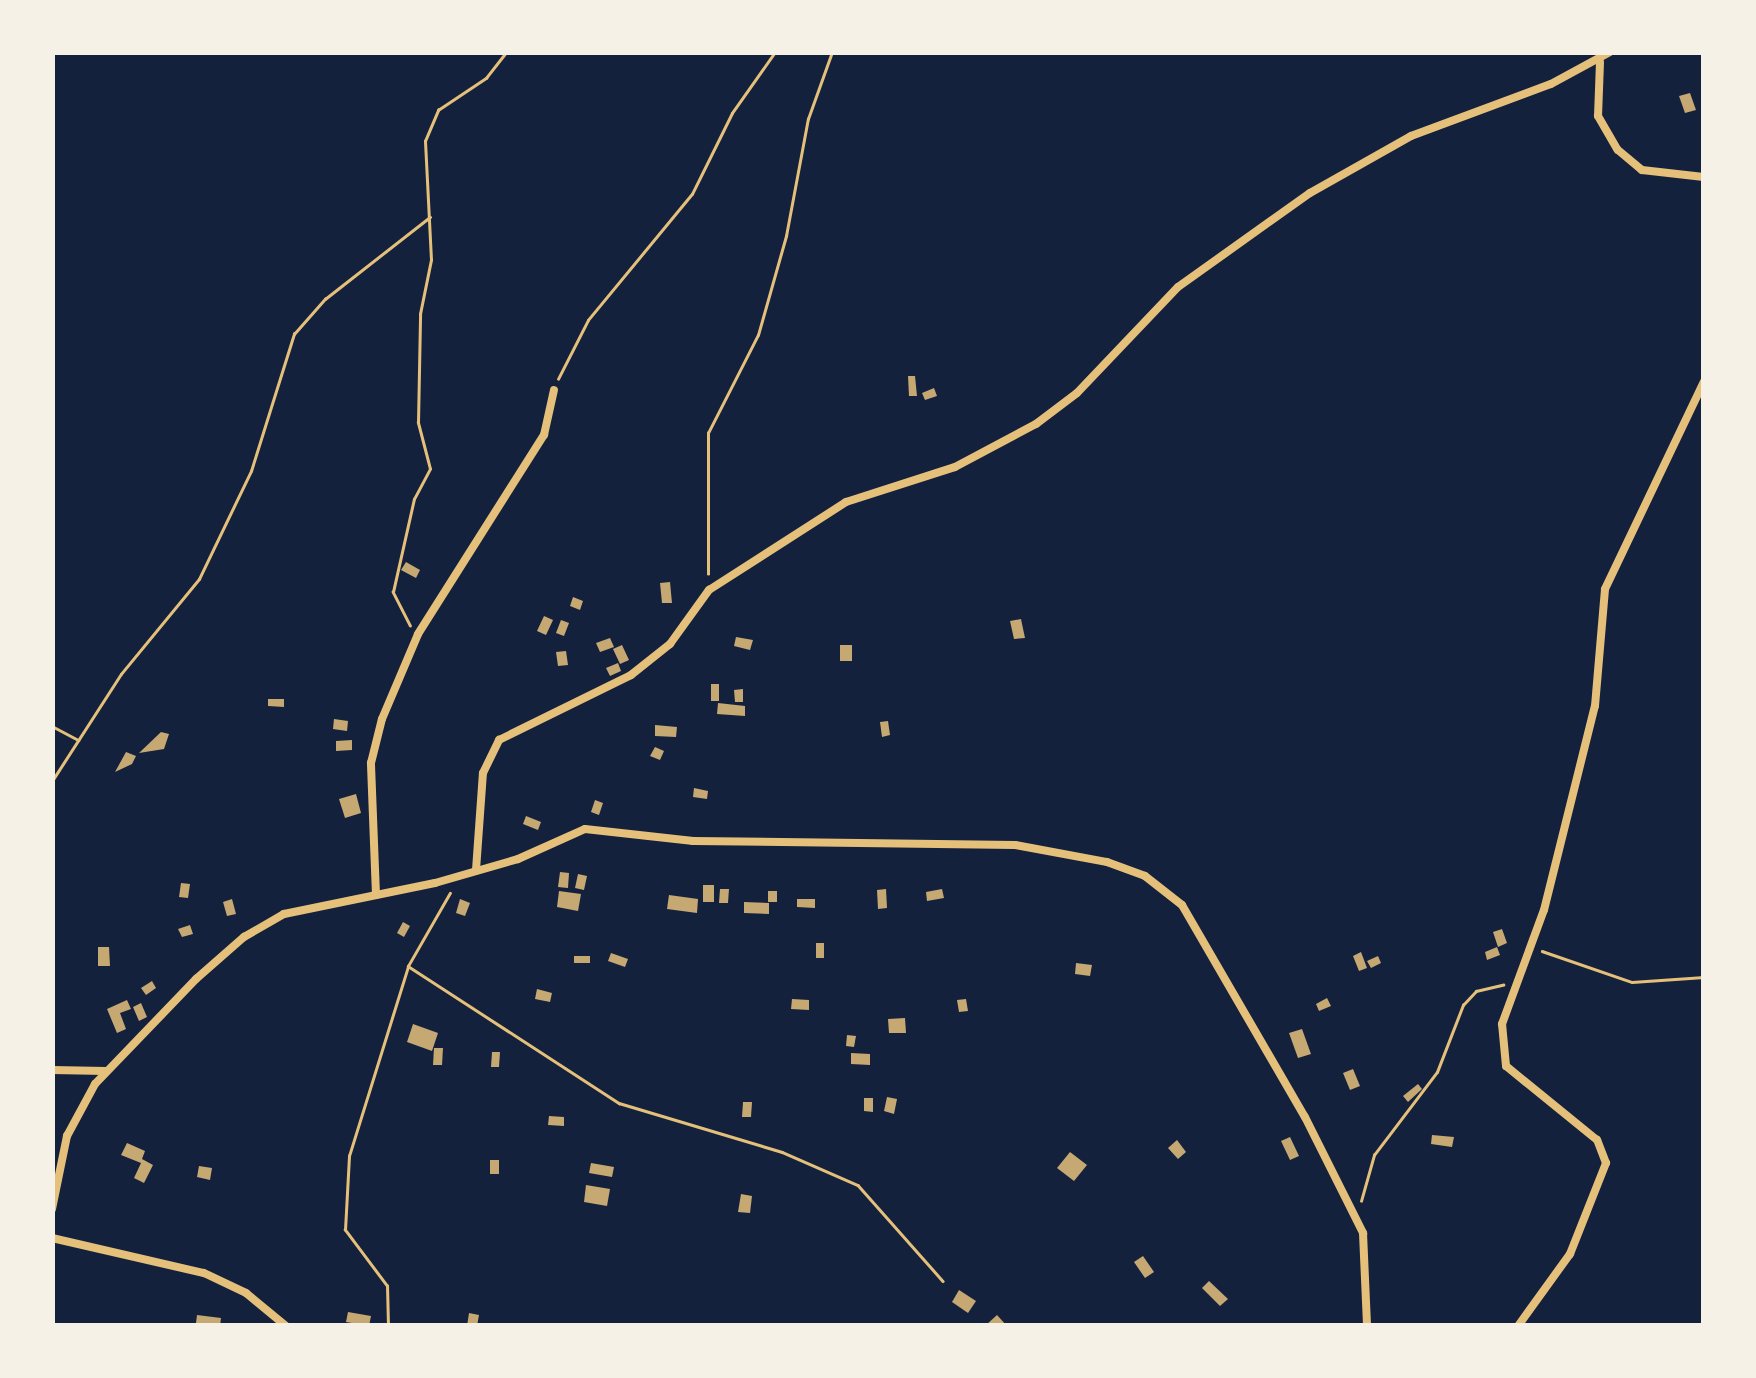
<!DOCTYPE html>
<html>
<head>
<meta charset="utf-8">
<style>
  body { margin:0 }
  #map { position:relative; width:1756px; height:1378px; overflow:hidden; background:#14213d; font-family:"Source Sans 3",sans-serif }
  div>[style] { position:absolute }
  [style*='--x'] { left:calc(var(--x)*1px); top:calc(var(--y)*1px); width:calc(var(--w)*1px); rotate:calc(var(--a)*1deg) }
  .building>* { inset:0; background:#c6a872 }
  .path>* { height:2.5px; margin:-1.25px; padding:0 1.25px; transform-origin:1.25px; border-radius:1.25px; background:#e5c07b }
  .minor>* { height:8px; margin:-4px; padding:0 4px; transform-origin:4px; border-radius:4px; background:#e5c07b }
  span { translate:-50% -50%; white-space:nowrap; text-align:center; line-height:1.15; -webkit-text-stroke:10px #f6f1e7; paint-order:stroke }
  .frame { position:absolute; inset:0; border:55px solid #f6f1e7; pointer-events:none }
</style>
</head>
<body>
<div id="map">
  <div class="building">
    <i style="clip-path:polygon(1690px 93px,1696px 110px,1685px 113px,1679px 96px)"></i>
    <i style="clip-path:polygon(908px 376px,915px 376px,917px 396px,909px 396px)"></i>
    <i style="clip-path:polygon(934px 388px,937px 396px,925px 400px,922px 393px)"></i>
    <i style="clip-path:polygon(406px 562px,420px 570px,416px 578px,401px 570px)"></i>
    <i style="clip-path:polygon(670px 582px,672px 603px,662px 603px,660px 583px)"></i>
    <i style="clip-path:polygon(573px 597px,583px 601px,580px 610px,570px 606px)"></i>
    <i style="clip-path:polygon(544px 616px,553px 620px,546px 635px,537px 631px)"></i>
    <i style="clip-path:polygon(1021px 619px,1025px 638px,1014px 639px,1010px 621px)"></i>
    <i style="clip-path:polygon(561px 620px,569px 623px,564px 636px,556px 633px)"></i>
    <i style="clip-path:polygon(736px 637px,753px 640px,750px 650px,734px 646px)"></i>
    <i style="clip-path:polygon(610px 638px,614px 647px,600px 652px,596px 643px)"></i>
    <i style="clip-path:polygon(622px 645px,629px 660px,620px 664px,613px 649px)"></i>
    <i style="clip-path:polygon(840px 645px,852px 645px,852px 661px,840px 661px)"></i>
    <i style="clip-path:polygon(566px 651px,568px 665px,558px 666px,556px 652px)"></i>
    <i style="clip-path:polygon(618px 663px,621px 671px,610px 676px,606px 668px)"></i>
    <i style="clip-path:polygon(711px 684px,719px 684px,719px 701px,711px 701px)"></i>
    <i style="clip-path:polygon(743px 689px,743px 702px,735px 702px,734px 690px)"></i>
    <i style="clip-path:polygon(268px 699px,284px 699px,284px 707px,268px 706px)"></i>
    <i style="clip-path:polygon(718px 703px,745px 706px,745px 716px,717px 714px)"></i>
    <i style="clip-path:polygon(334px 719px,348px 721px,347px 731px,333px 729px)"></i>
    <i style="clip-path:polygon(888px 721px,890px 735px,882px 737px,880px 722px)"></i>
    <i style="clip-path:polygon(655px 725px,677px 727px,676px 737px,655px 736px)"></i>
    <i style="clip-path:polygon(161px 732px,169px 734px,164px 749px,139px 753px)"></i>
    <i style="clip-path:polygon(352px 740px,352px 750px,336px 751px,336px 741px)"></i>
    <i style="clip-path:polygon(655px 747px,664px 751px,660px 760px,650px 756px)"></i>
    <i style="clip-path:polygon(126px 752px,136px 756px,132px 764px,115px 772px)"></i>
    <i style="clip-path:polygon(694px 788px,708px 791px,707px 799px,693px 797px)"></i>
    <i style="clip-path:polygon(356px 794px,361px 813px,345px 818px,339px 799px)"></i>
    <i style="clip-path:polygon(595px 800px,603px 803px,599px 815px,591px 812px)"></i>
    <i style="clip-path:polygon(526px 816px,541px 822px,538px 830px,523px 824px)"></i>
    <i style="clip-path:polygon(560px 872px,569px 873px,568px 888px,558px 887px)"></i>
    <i style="clip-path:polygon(578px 874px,587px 876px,584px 890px,575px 888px)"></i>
    <i style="clip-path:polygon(181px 883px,190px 884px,188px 898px,179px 897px)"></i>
    <i style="clip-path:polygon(703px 885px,714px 885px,714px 902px,703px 902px)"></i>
    <i style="clip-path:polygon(720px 889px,729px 889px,728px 903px,719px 903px)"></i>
    <i style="clip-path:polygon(886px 889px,887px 908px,878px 909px,877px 890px)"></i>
    <i style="clip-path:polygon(942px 889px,944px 898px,927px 901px,926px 892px)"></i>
    <i style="clip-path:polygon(559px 891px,581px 894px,578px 911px,557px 907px)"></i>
    <i style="clip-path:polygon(768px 891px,777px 891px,777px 902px,768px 902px)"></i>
    <i style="clip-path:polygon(669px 895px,698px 899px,697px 913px,667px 909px)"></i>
    <i style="clip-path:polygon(232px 899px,236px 914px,227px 916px,223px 902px)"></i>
    <i style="clip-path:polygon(460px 899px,470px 903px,465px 916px,456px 913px)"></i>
    <i style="clip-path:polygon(797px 899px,815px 899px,815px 908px,797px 907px)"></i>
    <i style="clip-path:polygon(744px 902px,769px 903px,769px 914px,744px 913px)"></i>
    <i style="clip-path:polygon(403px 922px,410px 926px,404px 937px,397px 933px)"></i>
    <i style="clip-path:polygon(190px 925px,193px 934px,182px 937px,178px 929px)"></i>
    <i style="clip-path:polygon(1502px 929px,1507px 943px,1498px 947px,1493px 932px)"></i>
    <i style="clip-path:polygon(816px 943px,824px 943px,824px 958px,816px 958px)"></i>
    <i style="clip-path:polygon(98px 947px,109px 947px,110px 966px,98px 966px)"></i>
    <i style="clip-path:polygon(1497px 947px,1500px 955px,1487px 960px,1485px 952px)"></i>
    <i style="clip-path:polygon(1361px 952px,1367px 968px,1359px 971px,1353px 956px)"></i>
    <i style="clip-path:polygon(611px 953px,628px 959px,625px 967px,608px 961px)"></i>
    <i style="clip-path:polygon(574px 956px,590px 956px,590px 963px,574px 963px)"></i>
    <i style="clip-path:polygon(1378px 956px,1381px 963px,1371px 968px,1367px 961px)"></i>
    <i style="clip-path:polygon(1076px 963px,1092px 965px,1090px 976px,1075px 974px)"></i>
    <i style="clip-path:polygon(152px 981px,156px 988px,146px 995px,141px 988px)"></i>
    <i style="clip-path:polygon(537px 989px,552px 993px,550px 1002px,535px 999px)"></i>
    <i style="clip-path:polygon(1327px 998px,1331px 1006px,1319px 1011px,1316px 1004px)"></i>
    <i style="clip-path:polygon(792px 999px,809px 1000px,809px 1010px,791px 1009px)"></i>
    <i style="clip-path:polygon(966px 999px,968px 1011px,959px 1012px,957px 1000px)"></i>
    <i style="clip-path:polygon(127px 1000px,131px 1009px,120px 1013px,126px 1029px,117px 1033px,107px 1009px)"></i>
    <i style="clip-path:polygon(141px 1003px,147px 1017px,139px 1021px,133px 1007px)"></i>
    <i style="clip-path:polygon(905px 1018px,906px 1033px,889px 1033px,888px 1019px)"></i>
    <i style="clip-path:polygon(413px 1024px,438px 1033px,432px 1051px,407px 1042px)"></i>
    <i style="clip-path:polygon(1302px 1029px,1311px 1054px,1298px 1058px,1289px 1033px)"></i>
    <i style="clip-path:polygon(847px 1035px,856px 1036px,854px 1047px,846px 1046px)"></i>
    <i style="clip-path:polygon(434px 1048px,443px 1048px,442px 1065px,433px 1065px)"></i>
    <i style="clip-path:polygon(492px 1052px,500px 1052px,499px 1067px,491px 1067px)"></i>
    <i style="clip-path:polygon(851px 1053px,870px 1054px,870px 1065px,851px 1064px)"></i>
    <i style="clip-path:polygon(1353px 1069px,1360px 1086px,1350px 1090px,1343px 1073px)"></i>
    <i style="clip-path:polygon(1418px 1084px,1422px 1089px,1408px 1102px,1403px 1096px)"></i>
    <i style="clip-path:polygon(887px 1097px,897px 1099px,894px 1114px,884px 1111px)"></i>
    <i style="clip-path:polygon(864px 1098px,873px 1098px,873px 1112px,864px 1111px)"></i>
    <i style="clip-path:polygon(743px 1102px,752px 1102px,751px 1117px,742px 1117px)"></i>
    <i style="clip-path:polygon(549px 1116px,564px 1117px,564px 1126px,548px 1125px)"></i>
    <i style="clip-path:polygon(1432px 1135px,1454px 1137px,1452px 1147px,1431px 1144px)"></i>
    <i style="clip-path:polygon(1290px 1137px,1299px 1156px,1290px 1160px,1281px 1141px)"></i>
    <i style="clip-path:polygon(1177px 1140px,1186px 1152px,1178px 1159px,1168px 1148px)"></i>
    <i style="clip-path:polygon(127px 1143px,145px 1151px,142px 1159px,153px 1165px,144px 1183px,134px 1178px,141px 1163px,121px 1155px)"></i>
    <i style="clip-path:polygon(1070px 1152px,1087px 1165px,1074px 1181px,1057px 1168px)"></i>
    <i style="clip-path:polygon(490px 1160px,499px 1160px,499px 1174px,490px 1174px)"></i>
    <i style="clip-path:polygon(591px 1163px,614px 1167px,612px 1177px,589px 1173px)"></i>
    <i style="clip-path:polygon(199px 1166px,212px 1168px,210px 1180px,197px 1177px)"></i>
    <i style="clip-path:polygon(586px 1185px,610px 1189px,607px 1206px,584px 1202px)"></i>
    <i style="clip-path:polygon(741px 1194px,752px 1196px,750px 1213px,738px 1212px)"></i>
    <i style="clip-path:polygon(1143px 1256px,1154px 1272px,1145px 1278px,1134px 1262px)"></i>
    <i style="clip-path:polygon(1209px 1281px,1228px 1299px,1220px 1306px,1202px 1288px)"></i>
    <i style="clip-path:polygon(959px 1290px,976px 1301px,968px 1313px,952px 1302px)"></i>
    <i style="clip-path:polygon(348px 1312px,371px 1316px,369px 1326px,346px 1322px)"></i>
    <i style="clip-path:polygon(469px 1313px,479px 1315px,477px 1326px,467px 1326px)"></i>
    <i style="clip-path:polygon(197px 1315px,221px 1318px,220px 1326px,196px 1323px)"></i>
    <i style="clip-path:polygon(997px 1315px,1007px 1326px,985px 1326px)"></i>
  </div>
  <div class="path">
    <i style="--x:558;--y:379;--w:66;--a:-63"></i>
    <i style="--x:588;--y:320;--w:163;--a:-50.5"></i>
    <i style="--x:692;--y:194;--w:90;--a:-63.7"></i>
    <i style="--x:732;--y:113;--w:75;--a:-54.8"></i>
    <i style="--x:708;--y:574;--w:141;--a:-90"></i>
    <i style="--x:708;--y:433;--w:110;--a:-63"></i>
    <i style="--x:758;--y:335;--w:103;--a:-74.2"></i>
    <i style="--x:786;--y:236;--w:119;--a:-79.4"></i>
    <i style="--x:808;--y:119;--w:71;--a:-70.3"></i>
    <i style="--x:410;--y:626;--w:38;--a:-117"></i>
    <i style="--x:393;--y:592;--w:95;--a:-77.3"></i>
    <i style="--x:414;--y:499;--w:34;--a:-62"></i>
    <i style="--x:430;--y:469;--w:48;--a:-104.6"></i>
    <i style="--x:418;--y:423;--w:109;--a:-88.9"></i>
    <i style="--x:420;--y:314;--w:55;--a:-78.5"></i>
    <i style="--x:431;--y:260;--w:119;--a:-92.9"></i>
    <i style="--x:425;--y:141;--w:34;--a:-67"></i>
    <i style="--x:438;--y:110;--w:58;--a:-33.7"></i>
    <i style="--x:486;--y:78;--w:33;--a:-52"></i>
    <i style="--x:52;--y:726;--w:30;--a:28"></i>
    <i style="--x:52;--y:781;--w:127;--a:-57.2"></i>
    <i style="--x:121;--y:674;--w:123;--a:-50.6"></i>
    <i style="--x:199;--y:579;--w:120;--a:-64.3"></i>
    <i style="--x:251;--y:471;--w:144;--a:-72.6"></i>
    <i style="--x:294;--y:334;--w:47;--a:-48.5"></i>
    <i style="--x:325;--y:299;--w:133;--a:-38"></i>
    <i style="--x:1542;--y:951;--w:95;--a:19"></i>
    <i style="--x:1632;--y:982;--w:72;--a:-4"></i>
    <i style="--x:408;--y:966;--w:252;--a:33"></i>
    <i style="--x:619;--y:1103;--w:170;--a:16.7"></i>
    <i style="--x:782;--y:1152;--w:83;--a:23.5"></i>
    <i style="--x:858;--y:1185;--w:128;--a:48.5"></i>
    <i style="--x:1361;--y:1201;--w:48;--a:-74.2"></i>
    <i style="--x:1374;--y:1155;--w:104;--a:-52.8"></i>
    <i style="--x:1437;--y:1072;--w:72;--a:-68.8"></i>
    <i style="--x:1463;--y:1005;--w:19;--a:-47"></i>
    <i style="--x:1476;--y:991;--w:28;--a:-13"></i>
    <i style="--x:388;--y:1326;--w:40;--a:-91.4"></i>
    <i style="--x:387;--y:1286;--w:70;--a:-126.9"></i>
    <i style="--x:345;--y:1230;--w:74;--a:-86.9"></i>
    <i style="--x:349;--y:1156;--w:199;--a:-72.7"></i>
    <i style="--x:408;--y:966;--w:84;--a:-60.1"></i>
  </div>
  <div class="minor">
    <i style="--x:1600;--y:62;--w:54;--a:92.1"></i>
    <i style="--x:1598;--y:116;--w:39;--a:60"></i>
    <i style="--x:1618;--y:150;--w:31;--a:40"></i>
    <i style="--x:1642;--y:170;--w:62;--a:6.4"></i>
    <i style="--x:476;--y:870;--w:97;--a:-85.9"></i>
    <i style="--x:483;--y:773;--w:37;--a:-64"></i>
    <i style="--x:499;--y:740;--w:147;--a:-26.2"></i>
    <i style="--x:631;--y:675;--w:50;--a:-38.5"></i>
    <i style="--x:670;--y:644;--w:67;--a:-54.2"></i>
    <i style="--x:709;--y:590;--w:163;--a:-32.7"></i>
    <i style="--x:846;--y:502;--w:114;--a:-17.8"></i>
    <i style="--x:955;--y:467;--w:92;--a:-28"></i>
    <i style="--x:1036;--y:424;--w:51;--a:-37.1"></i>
    <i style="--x:1077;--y:393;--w:146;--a:-46.4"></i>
    <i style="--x:1178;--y:287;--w:162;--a:-35.5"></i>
    <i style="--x:1310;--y:193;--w:116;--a:-29.4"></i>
    <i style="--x:1411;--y:136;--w:149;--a:-20.4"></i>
    <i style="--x:1551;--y:84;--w:67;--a:-28.5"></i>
    <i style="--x:376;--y:895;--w:132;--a:-92.2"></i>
    <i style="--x:371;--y:763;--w:45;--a:-76"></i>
    <i style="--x:382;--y:719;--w:92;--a:-67"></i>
    <i style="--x:418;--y:634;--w:236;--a:-57.7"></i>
    <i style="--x:544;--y:435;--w:46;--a:-77.5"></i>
    <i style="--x:52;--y:1070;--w:54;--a:1.1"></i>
    <i style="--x:52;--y:1209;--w:75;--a:-78.4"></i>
    <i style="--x:67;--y:1136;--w:59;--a:-61.7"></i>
    <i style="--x:95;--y:1084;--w:146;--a:-46.1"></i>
    <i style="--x:196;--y:979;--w:64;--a:-41.2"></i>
    <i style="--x:244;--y:937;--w:46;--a:-29.9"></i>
    <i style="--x:284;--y:914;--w:154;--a:-11.6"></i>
    <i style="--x:435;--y:883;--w:86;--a:-16.1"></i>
    <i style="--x:518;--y:859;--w:73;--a:-24.1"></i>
    <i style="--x:585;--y:829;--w:109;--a:6.3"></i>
    <i style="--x:693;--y:841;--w:322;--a:0.7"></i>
    <i style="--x:1015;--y:845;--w:94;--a:10.5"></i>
    <i style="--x:1107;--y:862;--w:40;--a:20.2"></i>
    <i style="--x:1145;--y:876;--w:47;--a:38.1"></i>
    <i style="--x:1182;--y:905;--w:245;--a:59.9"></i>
    <i style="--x:1305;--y:1117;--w:130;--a:63.4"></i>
    <i style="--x:1363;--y:1233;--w:93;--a:87.5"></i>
    <i style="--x:52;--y:1238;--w:156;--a:13"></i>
    <i style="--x:204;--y:1273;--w:47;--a:25.5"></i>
    <i style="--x:246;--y:1293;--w:52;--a:39.5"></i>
    <i style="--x:1518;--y:1326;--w:89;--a:-54.2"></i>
    <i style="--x:1570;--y:1254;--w:98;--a:-68.4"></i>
    <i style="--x:1606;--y:1163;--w:25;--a:-111"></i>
    <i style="--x:1597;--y:1140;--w:117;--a:-140.9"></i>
    <i style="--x:1506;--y:1066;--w:42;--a:-95.4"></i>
    <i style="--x:1502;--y:1024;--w:121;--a:-69.8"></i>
    <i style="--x:1544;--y:910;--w:210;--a:-76"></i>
    <i style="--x:1595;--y:706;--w:117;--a:-85.1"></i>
    <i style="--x:1605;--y:589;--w:230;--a:-64.5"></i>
  </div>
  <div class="frame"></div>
</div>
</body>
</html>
